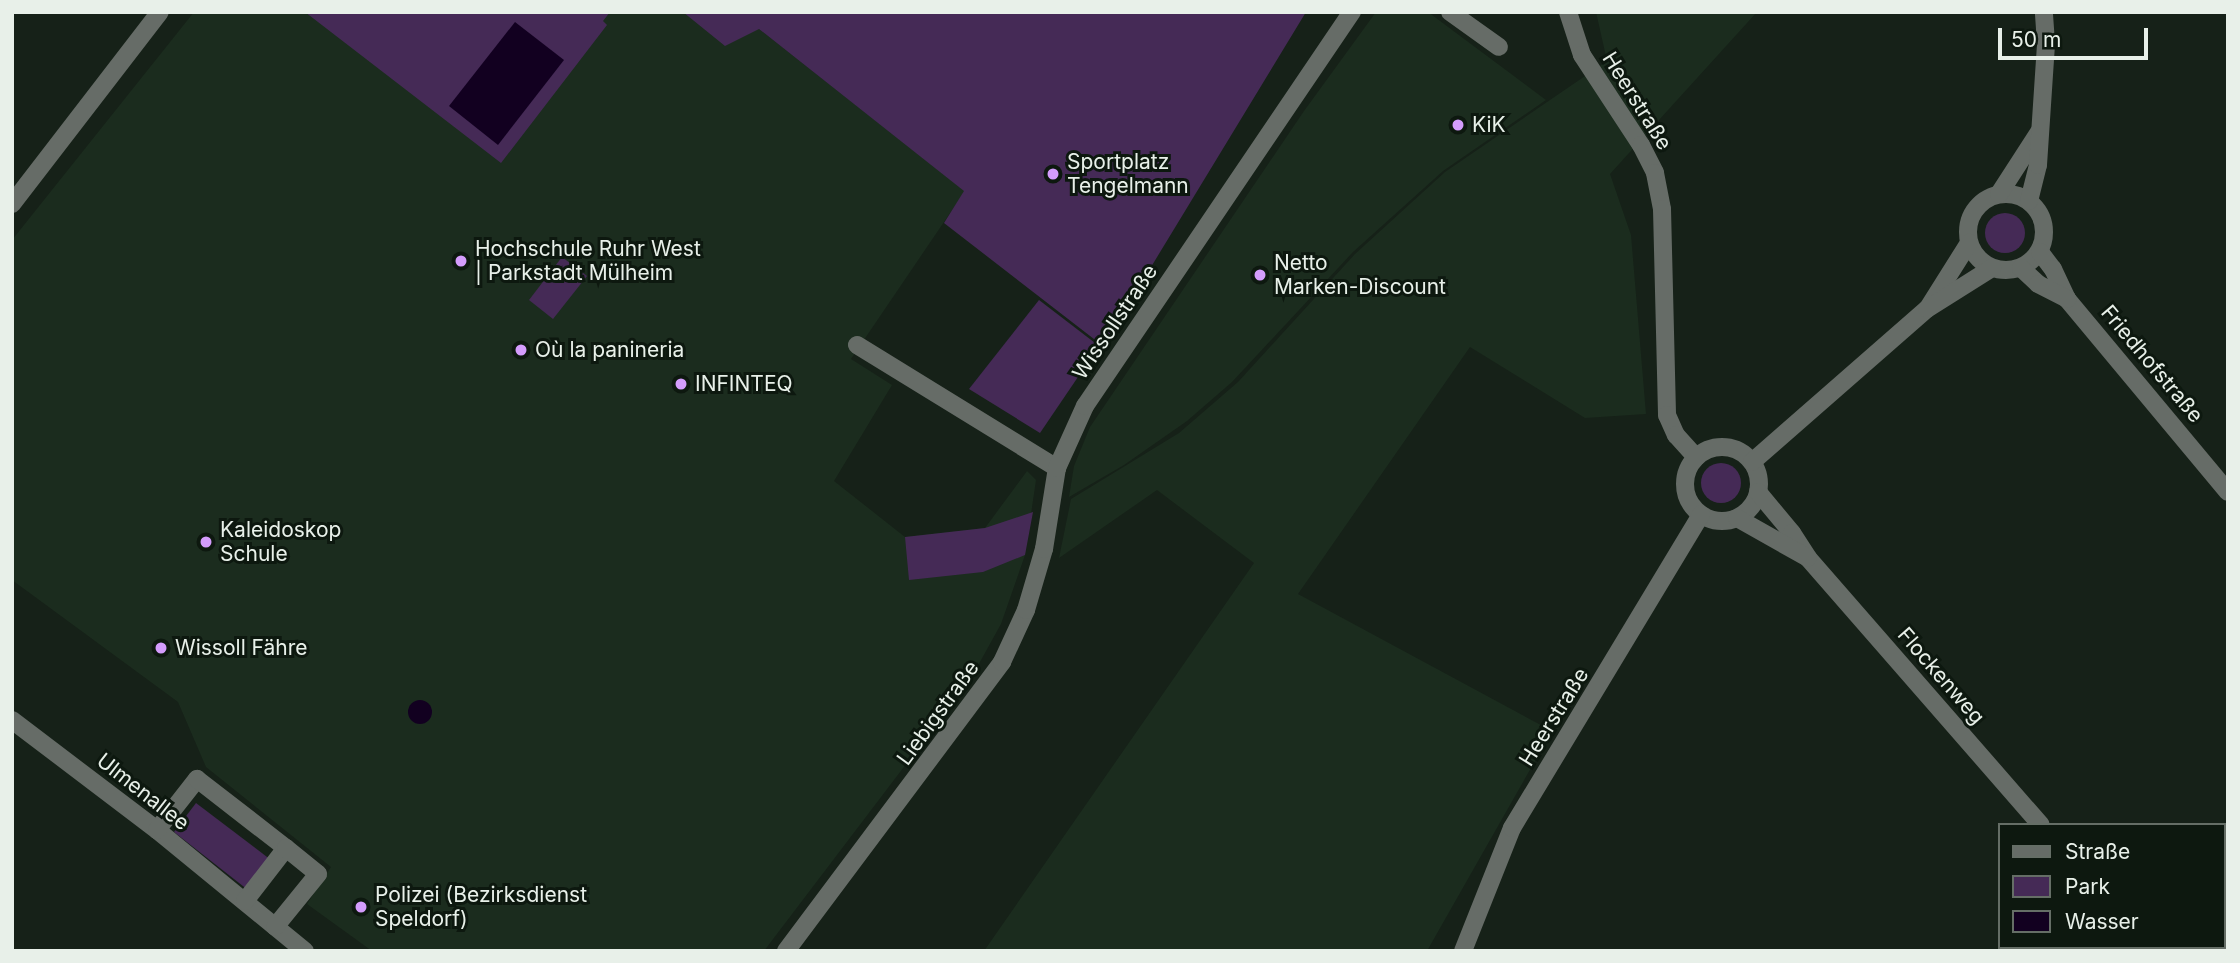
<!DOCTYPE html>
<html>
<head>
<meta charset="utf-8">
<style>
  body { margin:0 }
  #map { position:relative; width:2240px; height:963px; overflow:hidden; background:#162118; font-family:Inter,sans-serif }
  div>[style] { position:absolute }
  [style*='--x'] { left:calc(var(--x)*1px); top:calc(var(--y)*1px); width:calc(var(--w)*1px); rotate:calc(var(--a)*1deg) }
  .built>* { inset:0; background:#1b2c1e }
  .green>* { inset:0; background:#452a56 }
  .round { border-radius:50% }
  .water>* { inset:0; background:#120020 }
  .minor>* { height:18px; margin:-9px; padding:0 9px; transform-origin:9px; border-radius:9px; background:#666c67 }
  .minor>.ring { margin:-9px; padding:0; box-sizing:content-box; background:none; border:18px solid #666c67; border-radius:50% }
  .dots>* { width:19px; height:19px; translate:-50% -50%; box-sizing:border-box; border:4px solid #0d180f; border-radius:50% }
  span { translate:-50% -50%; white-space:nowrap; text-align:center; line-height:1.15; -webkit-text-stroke:6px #0d180f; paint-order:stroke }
  .street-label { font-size:21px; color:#e8f0e9 }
  .poi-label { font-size:21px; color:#e8f0e9 }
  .left { translate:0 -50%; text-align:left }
  .frame { position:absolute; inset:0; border:14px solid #e8f0e9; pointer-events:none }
  .legend { position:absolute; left:1998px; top:823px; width:228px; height:126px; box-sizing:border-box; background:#0d180f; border:2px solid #656e66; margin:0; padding:9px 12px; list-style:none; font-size:21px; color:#e8f0e9 }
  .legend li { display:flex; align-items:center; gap:14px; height:35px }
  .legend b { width:35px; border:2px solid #656e66 }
  .scale { position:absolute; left:1998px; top:28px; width:150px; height:32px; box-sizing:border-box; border:4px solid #e8f0e9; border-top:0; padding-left:9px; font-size:21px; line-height:24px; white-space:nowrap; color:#e8f0e9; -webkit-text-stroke:5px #0d180f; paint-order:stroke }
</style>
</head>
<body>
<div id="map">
  <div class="built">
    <i style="clip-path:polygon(194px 12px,773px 12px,759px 29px,965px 191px,851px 359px,892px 385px,834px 481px,905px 537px,985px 528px,1027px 471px,1036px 480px,1025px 555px,1001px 624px,970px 680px,764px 951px,372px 951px,307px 904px,331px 867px,206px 767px,178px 702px,12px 580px,12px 240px)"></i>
    <i style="clip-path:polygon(1376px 12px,1428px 12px,1546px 100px,1443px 171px,1353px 252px,1232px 382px,1187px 421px,1124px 465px,1069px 497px,1074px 466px,1090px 427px,1304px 111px)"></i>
    <i style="clip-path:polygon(1596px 12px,1757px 12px,1610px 174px,1631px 235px,1646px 414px,1585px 418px,1470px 347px,1298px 594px,1552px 731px,1427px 951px,984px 951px,1254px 563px,1157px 490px,1059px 558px,1071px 499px,1179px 433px,1238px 382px,1355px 254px,1445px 172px,1607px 61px)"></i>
  </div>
  <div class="green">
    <i style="clip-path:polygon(305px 12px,610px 12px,603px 21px,607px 25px,501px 163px)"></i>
    <i style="clip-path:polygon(683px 12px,1306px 12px,1103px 346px,944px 223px,964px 191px,759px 29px,725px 46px)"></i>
    <i class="round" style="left:1985px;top:213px;width:40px;height:40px"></i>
    <i style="clip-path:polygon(562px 257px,587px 276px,553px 319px,529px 300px)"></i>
    <i style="clip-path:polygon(1039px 300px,1099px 346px,1040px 433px,969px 389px)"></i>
    <i class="round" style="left:1701px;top:463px;width:40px;height:40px"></i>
    <i style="clip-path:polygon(1033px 512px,1025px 555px,983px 572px,909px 580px,905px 537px,985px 528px)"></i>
    <i style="clip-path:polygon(196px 803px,271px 860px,248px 890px,174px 832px)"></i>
  </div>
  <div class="water">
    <i style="clip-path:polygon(515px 22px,564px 60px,498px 145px,449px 106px)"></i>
    <i class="round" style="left:408px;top:700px;width:24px;height:24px"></i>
  </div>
  <div class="minor">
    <i style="--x:1450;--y:12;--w:60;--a:35.5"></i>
    <i style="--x:1568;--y:12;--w:45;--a:72"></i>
    <i style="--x:1582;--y:55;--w:108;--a:56.8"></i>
    <i style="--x:1641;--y:145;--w:31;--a:63"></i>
    <i style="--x:1655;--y:173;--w:37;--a:79"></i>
    <i style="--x:1662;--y:209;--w:206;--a:88.6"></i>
    <i style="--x:1667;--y:415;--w:22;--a:66"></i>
    <i style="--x:1676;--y:435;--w:30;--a:48"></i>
    <i class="ring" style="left:1968px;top:194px;width:58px;height:58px"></i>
    <i style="--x:1999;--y:194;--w:74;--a:-57.2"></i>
    <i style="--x:2029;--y:201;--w:37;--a:-76"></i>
    <i style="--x:2038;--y:165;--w:122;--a:-86.2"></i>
    <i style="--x:2046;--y:43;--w:31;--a:-94"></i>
    <i style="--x:12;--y:204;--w:242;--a:-52.4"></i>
    <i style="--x:2040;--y:252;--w:21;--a:53"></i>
    <i style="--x:2053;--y:269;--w:33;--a:65"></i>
    <i style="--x:2067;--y:299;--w:251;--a:50.2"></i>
    <i style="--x:2021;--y:268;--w:23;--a:43"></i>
    <i style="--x:2038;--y:284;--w:33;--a:27"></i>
    <i style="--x:1928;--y:308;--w:77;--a:-57.8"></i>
    <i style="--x:857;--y:345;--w:235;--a:31.6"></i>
    <i class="ring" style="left:1685px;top:447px;width:56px;height:56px"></i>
    <i style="--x:1752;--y:462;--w:232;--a:-41.2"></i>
    <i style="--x:1927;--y:309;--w:77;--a:-32.2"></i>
    <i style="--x:1758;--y:492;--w:53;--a:50.3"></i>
    <i style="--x:1792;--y:533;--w:30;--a:57"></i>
    <i style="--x:1808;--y:558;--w:354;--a:48.9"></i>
    <i style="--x:1737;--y:518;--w:81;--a:29.4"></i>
    <i style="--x:12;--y:720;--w:182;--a:37.2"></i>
    <i style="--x:157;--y:830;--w:191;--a:39.3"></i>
    <i style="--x:157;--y:830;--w:65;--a:-51.9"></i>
    <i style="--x:197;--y:779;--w:113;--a:37.8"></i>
    <i style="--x:245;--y:901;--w:67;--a:-52.3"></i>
    <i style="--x:286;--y:848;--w:41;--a:39.1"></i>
    <i style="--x:318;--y:874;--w:68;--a:129.1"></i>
    <i style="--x:2147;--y:947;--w:5;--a:53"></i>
    <i style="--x:786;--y:951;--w:361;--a:-53.2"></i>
    <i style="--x:1002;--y:662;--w:57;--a:-65.2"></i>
    <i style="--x:1026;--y:610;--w:64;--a:-73.6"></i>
    <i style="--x:1044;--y:549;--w:82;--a:-80.9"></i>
    <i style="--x:1057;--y:468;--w:68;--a:-65.7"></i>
    <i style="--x:1085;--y:406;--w:476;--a:-55.9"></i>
    <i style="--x:1463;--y:951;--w:132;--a:-68.3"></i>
    <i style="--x:1512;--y:828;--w:366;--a:-58.9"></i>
  </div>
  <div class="dots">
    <i style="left:1458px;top:125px;background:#d49cfc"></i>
    <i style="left:1053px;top:174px;background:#d49cfc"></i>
    <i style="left:461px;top:261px;background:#d49cfc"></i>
    <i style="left:1260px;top:275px;background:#d49cfc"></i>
    <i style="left:521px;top:350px;background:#d49cfc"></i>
    <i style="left:681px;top:384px;background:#d49cfc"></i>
    <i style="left:206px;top:542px;background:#d49cfc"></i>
    <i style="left:161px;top:648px;background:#d49cfc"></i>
    <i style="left:361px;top:907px;background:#d49cfc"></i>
  </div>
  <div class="street-label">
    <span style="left:1637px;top:101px;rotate:58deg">Heerstraße</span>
    <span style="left:1115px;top:322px;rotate:-56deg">Wissollstraße</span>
    <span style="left:2152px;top:364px;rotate:50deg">Friedhofstraße</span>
    <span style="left:1941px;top:676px;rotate:49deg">Flockenweg</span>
    <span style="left:938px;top:713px;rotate:-54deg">Liebigstraße</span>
    <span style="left:1554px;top:717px;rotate:-58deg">Heerstraße</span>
    <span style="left:143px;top:792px;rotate:38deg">Ulmenallee</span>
  </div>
  <div class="poi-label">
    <span class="left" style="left:1472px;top:125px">KiK</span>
    <span class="left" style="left:1067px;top:174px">Sportplatz<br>Tengelmann</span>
    <span class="left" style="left:475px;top:261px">Hochschule Ruhr West<br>| Parkstadt Mülheim</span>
    <span class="left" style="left:1274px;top:275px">Netto<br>Marken-Discount</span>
    <span class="left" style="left:535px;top:350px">Où la panineria</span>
    <span class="left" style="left:695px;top:384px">INFINTEQ</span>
    <span class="left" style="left:220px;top:542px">Kaleidoskop<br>Schule</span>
    <span class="left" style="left:175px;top:648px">Wissoll Fähre</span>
    <span class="left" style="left:375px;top:907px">Polizei (Bezirksdienst<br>Speldorf)</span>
  </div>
  <div class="frame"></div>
  <ul class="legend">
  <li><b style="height:9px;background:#666c67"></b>Straße</li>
  <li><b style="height:19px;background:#452a56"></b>Park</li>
  <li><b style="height:19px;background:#120020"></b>Wasser</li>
  </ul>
  <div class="scale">50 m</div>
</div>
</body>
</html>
